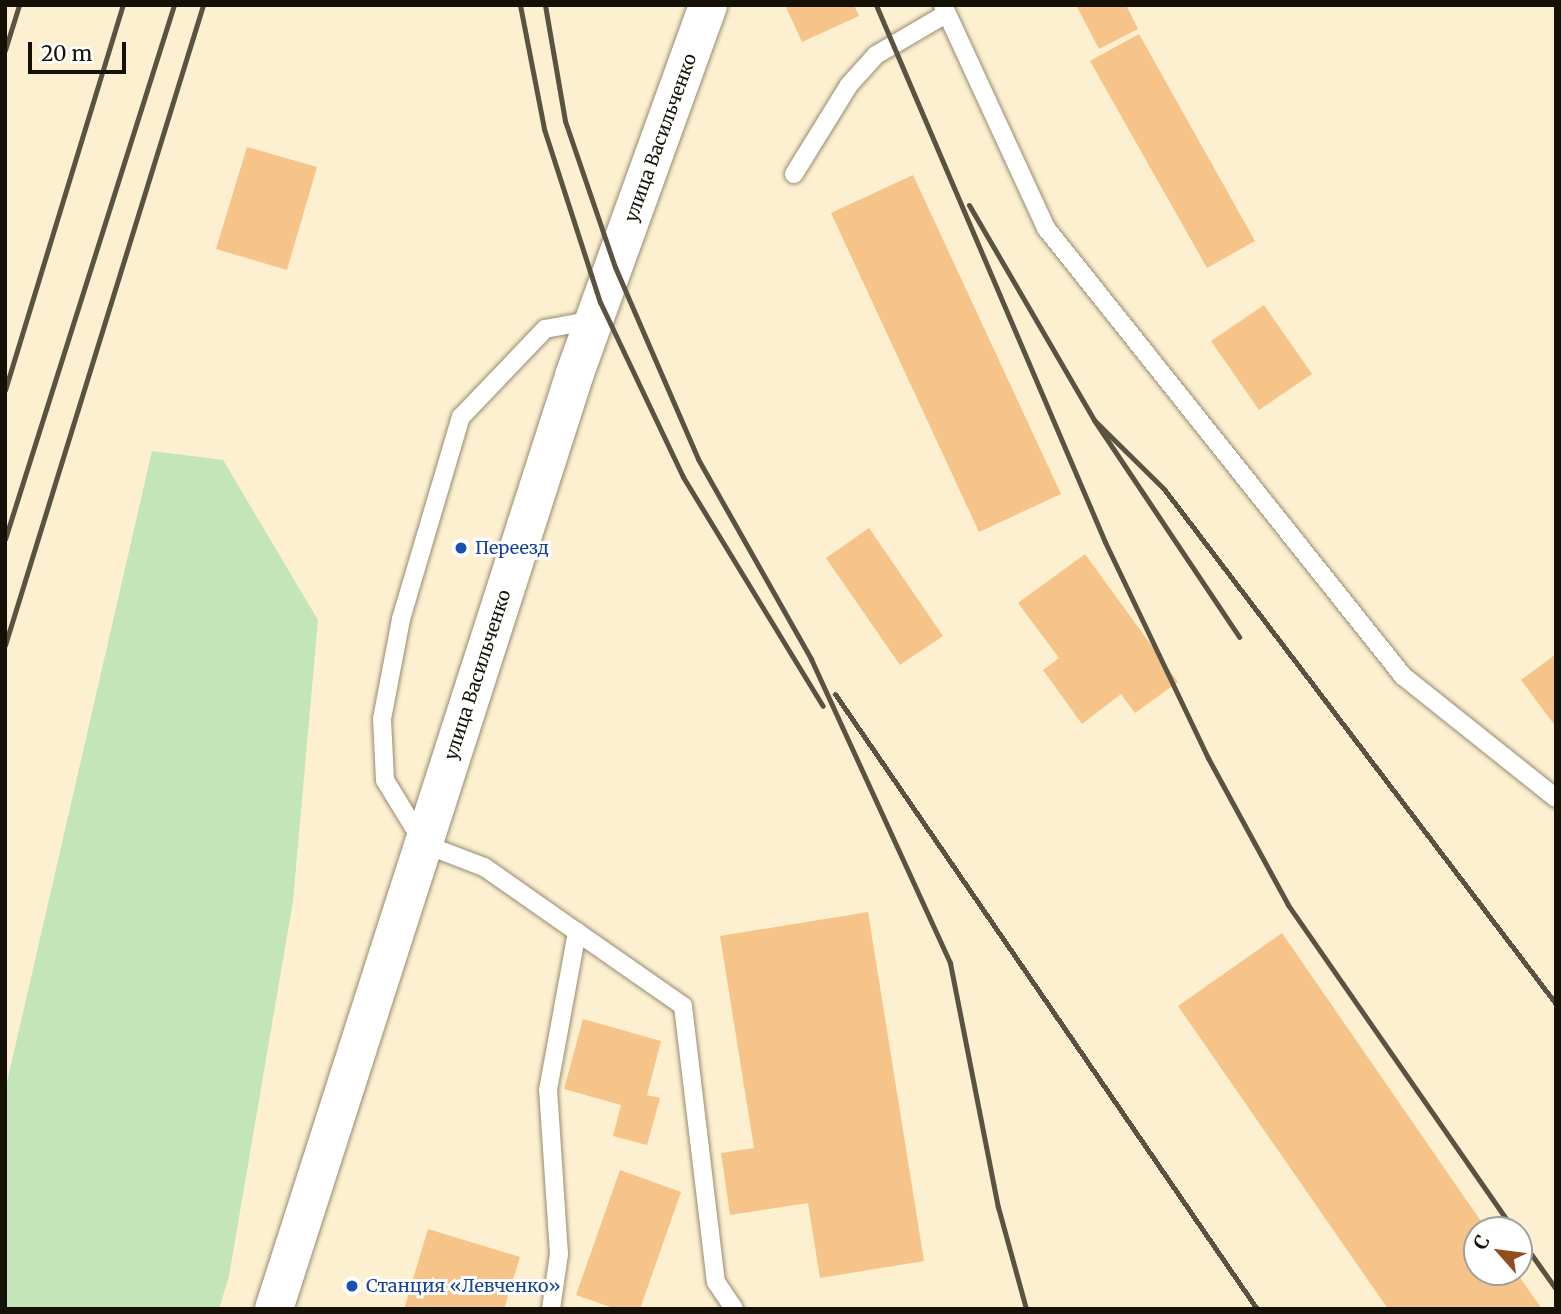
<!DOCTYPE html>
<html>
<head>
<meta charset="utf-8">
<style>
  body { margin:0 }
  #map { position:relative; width:1561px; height:1314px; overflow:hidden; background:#fdf0d1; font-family:Merriweather,serif }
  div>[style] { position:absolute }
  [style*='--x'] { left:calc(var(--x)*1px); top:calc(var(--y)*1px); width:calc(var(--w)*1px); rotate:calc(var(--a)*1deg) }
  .green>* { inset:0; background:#c4e5b7 }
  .building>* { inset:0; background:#f6c388 }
  .roads { filter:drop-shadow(0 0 2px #978b6f) drop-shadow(0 0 2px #978b6f) }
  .service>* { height:18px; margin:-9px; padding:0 9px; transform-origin:9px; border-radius:9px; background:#fff }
  .secondary>* { height:38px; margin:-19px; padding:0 19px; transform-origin:19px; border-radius:19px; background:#fff }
  .rail>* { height:5px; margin:-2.5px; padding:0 2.5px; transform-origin:2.5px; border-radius:2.5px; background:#5a5342 }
  .dots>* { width:19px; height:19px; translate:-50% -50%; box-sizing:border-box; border:4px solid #fff; border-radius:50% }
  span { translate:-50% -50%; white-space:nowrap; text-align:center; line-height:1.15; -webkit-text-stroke:6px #fff; paint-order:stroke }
  .street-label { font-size:18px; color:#151106 }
  .transit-label { font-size:18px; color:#164399 }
  .left { translate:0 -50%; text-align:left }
  .frame { position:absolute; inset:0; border:7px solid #151106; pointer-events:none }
  .north { position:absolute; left:1463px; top:1216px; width:70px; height:70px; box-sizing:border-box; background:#fff; border:2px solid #a1a09b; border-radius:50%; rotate:298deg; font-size:19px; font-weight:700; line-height:28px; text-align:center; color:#151106 }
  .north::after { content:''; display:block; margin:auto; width:24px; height:32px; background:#914e1f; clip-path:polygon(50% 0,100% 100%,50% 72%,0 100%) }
  .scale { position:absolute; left:28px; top:42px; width:98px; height:32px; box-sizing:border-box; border:4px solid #151106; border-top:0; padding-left:9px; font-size:21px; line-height:24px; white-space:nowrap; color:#151106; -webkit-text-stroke:5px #fff; paint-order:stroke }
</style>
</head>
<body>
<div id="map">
  <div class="green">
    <i style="clip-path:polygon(152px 451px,223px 460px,318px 620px,293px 901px,229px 1276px,219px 1309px,5px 1309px,5px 1091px)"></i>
  </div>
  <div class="building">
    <i style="clip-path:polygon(785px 5px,854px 5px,859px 16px,802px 42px)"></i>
    <i style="clip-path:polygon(1076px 5px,1126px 5px,1138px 29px,1099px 49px)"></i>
    <i style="clip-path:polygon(1139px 34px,1255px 241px,1207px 268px,1090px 61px)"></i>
    <i style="clip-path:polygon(247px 147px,317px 167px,287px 270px,216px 249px)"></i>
    <i style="clip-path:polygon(913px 175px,1061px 494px,979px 532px,831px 213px)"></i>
    <i style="clip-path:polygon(1264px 305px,1312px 374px,1259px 410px,1211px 341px)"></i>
    <i style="clip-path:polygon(869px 528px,943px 636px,900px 665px,826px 558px)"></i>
    <i style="clip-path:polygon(1085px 554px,1178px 682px,1135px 713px,1121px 694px,1082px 724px,1043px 670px,1059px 658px,1018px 603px)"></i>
    <i style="clip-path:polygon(1556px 654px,1556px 727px,1521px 680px)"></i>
    <i style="clip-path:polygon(868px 912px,924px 1261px,820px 1278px,808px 1203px,730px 1215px,721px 1153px,754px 1148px,720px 936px)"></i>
    <i style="clip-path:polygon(1282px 933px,1487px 1230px,1477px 1230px,1477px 1272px,1516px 1272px,1542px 1309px,1388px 1309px,1178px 1006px)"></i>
    <i style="clip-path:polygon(583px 1019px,661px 1041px,647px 1095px,660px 1098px,647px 1145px,613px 1136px,621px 1105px,564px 1089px)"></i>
    <i style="clip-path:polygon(620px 1170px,681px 1192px,640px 1309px,616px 1309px,576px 1295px)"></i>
    <i style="clip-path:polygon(428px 1229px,520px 1257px,504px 1309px,404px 1309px)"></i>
  </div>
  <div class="roads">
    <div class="service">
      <i style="--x:943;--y:5;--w:246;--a:65.2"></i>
      <i style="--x:1046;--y:228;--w:573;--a:51.45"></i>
      <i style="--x:1403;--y:676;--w:196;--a:38.6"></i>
      <i style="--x:794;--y:174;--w:105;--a:-58.3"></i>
      <i style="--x:849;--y:85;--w:40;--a:-48"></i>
      <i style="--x:876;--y:55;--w:81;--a:-30.4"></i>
      <i style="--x:577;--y:932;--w:129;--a:34.9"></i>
      <i style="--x:683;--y:1006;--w:278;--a:83.2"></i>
      <i style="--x:716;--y:1282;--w:32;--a:56"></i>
      <i style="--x:551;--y:1309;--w:56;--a:-81.7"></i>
      <i style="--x:559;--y:1254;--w:164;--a:-93.8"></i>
      <i style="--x:548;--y:1090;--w:161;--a:-79.6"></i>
      <i style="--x:577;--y:932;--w:113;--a:-145"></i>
      <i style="--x:484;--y:867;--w:64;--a:-159"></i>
      <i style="--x:424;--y:844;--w:75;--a:-121.4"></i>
      <i style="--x:385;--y:780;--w:61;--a:-92.8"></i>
      <i style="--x:382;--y:719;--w:102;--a:-79.2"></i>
      <i style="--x:401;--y:619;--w:211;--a:-73.5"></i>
      <i style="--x:461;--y:417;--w:122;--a:-46.3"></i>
      <i style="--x:545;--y:329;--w:50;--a:-10.4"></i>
    </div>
    <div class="secondary">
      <i style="--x:274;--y:1309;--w:983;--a:-72.17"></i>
      <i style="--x:575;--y:373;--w:391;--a:-70.1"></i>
    </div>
  </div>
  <div class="rail">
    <i style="--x:520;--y:5;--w:126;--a:79"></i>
    <i style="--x:544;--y:129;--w:182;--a:72.1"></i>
    <i style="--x:600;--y:302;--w:194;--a:64.6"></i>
    <i style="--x:683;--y:477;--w:268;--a:58.6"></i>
    <i style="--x:545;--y:5;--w:118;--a:80.2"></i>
    <i style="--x:565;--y:121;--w:154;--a:71.1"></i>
    <i style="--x:615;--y:267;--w:209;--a:66.6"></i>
    <i style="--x:698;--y:459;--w:230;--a:60.5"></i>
    <i style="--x:811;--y:659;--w:334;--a:65.4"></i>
    <i style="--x:950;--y:963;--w:249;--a:78.9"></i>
    <i style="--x:998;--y:1207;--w:106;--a:74.6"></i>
    <i style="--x:876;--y:5;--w:584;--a:66.9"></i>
    <i style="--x:1105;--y:542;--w:239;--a:64.5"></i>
    <i style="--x:1208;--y:758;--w:167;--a:61.4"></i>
    <i style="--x:1288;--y:905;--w:396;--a:55.2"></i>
    <i style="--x:5;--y:50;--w:47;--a:-72.7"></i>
    <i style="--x:969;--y:205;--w:249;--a:59.8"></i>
    <i style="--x:1094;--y:420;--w:261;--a:56.2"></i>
    <i style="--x:5;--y:390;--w:403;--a:-73"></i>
    <i style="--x:1094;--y:420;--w:98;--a:44.6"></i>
    <i style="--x:1164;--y:489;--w:647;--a:52.72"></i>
    <i style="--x:5;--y:539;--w:560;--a:-72.44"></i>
    <i style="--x:5;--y:645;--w:670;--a:-72.81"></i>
    <i style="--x:835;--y:694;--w:746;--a:55.54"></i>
    <i style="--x:1519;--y:1237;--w:64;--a:54.6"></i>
  </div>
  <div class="dots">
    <i style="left:461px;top:548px;background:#1a4fb4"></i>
    <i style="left:352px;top:1286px;background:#1a4fb4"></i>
  </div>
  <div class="street-label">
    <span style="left:661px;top:138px;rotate:-70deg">улица Васильченко</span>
    <span style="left:478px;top:675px;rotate:-72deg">улица Васильченко</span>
  </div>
  <div class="transit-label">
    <span class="left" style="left:475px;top:548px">Переезд</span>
    <span class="left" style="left:366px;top:1286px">Станция «Левченко»</span>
  </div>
  <div class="frame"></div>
  <div class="north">С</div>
  <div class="scale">20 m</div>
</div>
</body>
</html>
